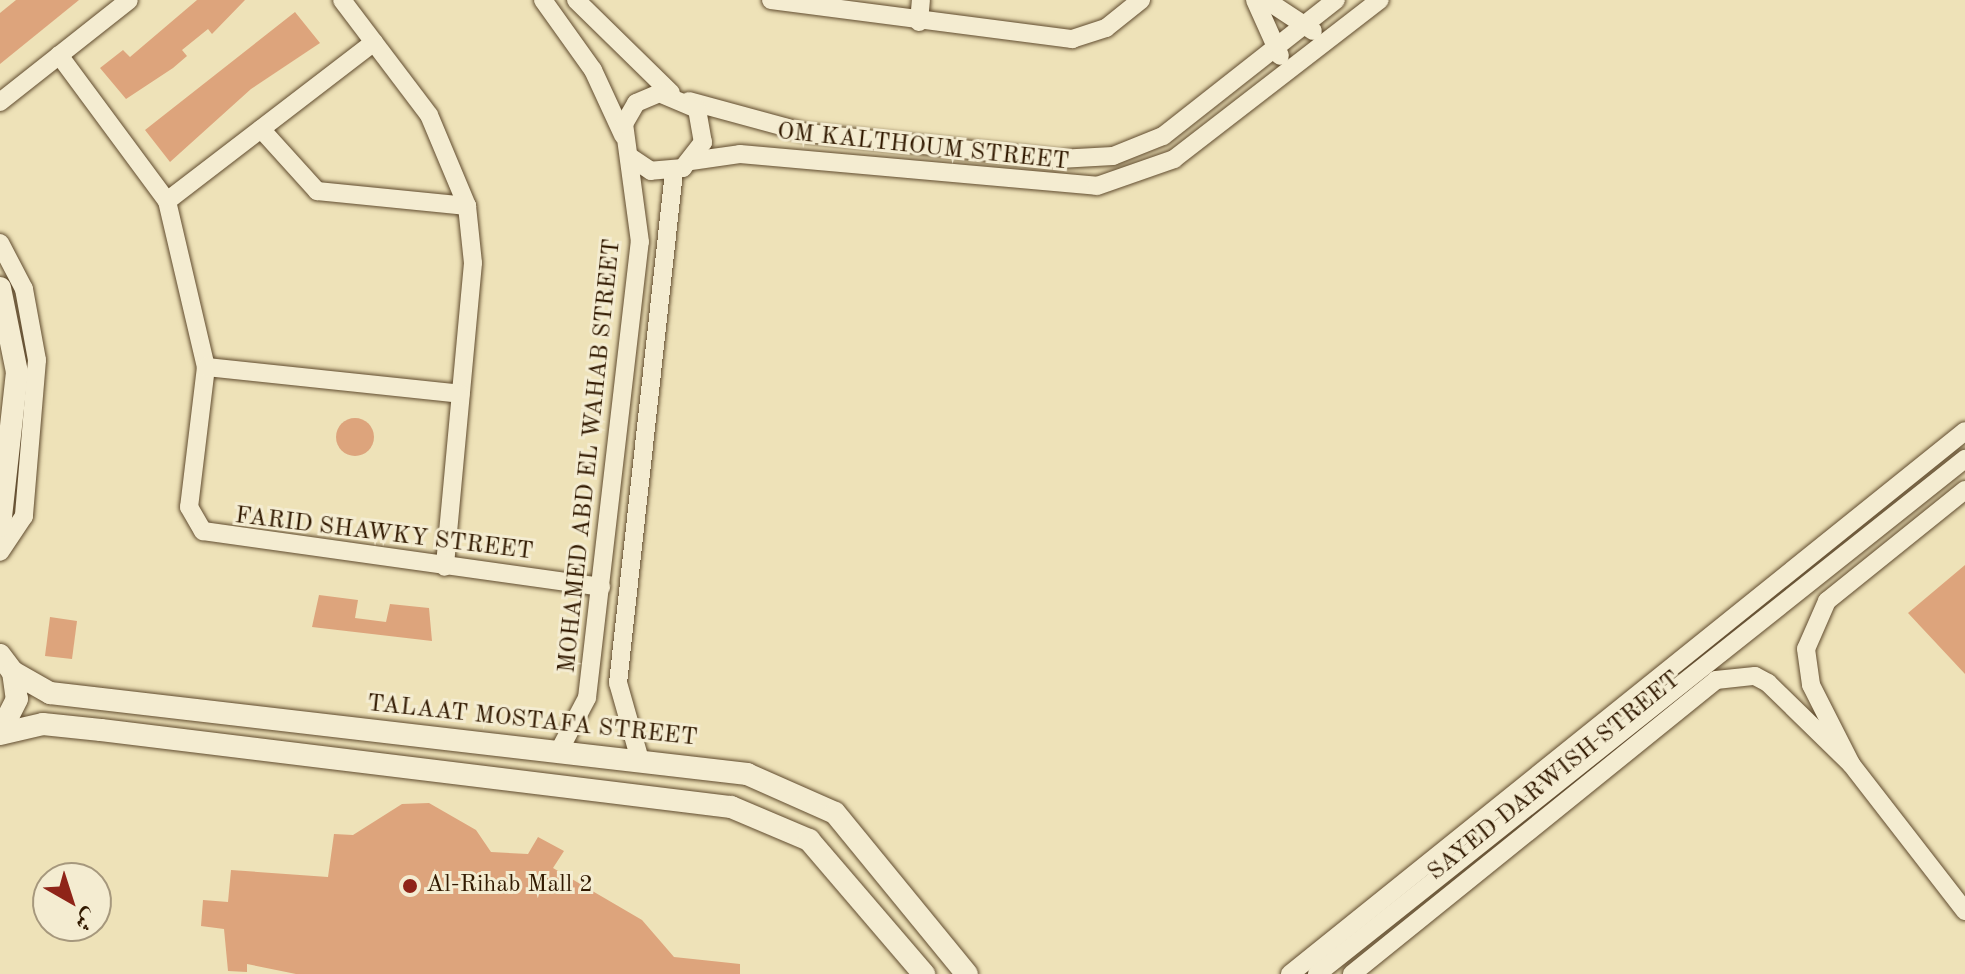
<!DOCTYPE html>
<html>
<head>
<meta charset="utf-8">
<style>
  body { margin:0 }
  #map { position:relative; width:1965px; height:974px; overflow:hidden; background:#eee2b8; font-family:"Old Standard TT",Amiri,serif }
  div>[style] { position:absolute }
  [style*='--x'] { left:calc(var(--x)*1px); top:calc(var(--y)*1px); width:calc(var(--w)*1px); rotate:calc(var(--a)*1deg) }
  .building>* { inset:0; background:#dda47c }
  .round { border-radius:50% }
  .roads { filter:drop-shadow(0 0 2px #604b2e) drop-shadow(0 0 2px #604b2e) }
  .minor>* { height:18px; margin:-9px; padding:0 9px; transform-origin:9px; border-radius:9px; background:#f4ecd1 }
  .tertiary>* { height:22px; margin:-11px; padding:0 11px; transform-origin:11px; border-radius:11px; background:#f4ecd1 }
  .dots>* { width:22px; height:22px; translate:-50% -50%; box-sizing:border-box; border:4px solid #f4ecd1; border-radius:50% }
  span { translate:-50% -50%; white-space:nowrap; text-align:center; line-height:1.15; -webkit-text-stroke:6px #f4ecd1; paint-order:stroke }
  .street-label { font-size:24px; color:#311900 }
  .poi-label { font-size:24px; color:#311900 }
  .left { translate:0 -50%; text-align:left }
  .north { position:absolute; left:32px; top:862px; width:80px; height:80px; box-sizing:border-box; background:#f4ecd1; border:2px solid #a6987d; border-radius:50%; rotate:141deg; font-size:22px; font-weight:700; line-height:32px; text-align:center; color:#311900 }
  .north::after { content:''; display:block; margin:auto; width:28px; height:36px; background:#8f2418; clip-path:polygon(50% 0,100% 100%,50% 72%,0 100%) }
</style>
</head>
<body>
<div id="map">
  <div class="building">
    <i style="clip-path:polygon(16px 0,79px 0,0 64px,0 13px)"></i>
    <i style="clip-path:polygon(197px 0,245px 0,212px 34px,208px 29px,182px 50px,187px 56px,173px 68px,126px 99px,100px 68px,123px 50px,130px 57px)"></i>
    <i style="clip-path:polygon(295px 12px,320px 43px,251px 89px,170px 162px,145px 130px)"></i>
    <i class="round" style="left:336px;top:418px;width:38px;height:38px"></i>
    <i style="clip-path:polygon(1965px 565px,1965px 674px,1908px 613px)"></i>
    <i style="clip-path:polygon(319px 595px,358px 600px,355px 618px,386px 622px,390px 604px,429px 608px,432px 641px,312px 627px)"></i>
    <i style="clip-path:polygon(50px 617px,77px 621px,72px 659px,45px 656px)"></i>
    <i style="clip-path:polygon(429px 803px,476px 830px,491px 852px,528px 854px,538px 837px,564px 851px,553px 868px,642px 920px,674px 957px,740px 964px,740px 974px,296px 974px,247px 964px,247px 972px,228px 971px,224px 929px,201px 926px,203px 900px,228px 902px,231px 870px,328px 877px,334px 834px,353px 835px,402px 804px)"></i>
  </div>
  <div class="roads">
    <div class="minor">
      <i style="--x:342;--y:0;--w:144;--a:52.9"></i>
      <i style="--x:429;--y:115;--w:99;--a:67.3"></i>
      <i style="--x:467;--y:206;--w:57;--a:84"></i>
      <i style="--x:473;--y:263;--w:305;--a:95.3"></i>
      <i style="--x:543;--y:0;--w:86;--a:54.5"></i>
      <i style="--x:593;--y:70;--w:72;--a:65.2"></i>
      <i style="--x:576;--y:0;--w:133;--a:44.4"></i>
      <i style="--x:771;--y:0;--w:304;--a:7.4"></i>
      <i style="--x:1072;--y:39;--w:36;--a:-18"></i>
      <i style="--x:1106;--y:28;--w:45;--a:-38.7"></i>
      <i style="--x:1255;--y:0;--w:61;--a:65.9"></i>
      <i style="--x:1266;--y:0;--w:56;--a:33.4"></i>
      <i style="--x:919;--y:22;--w:22;--a:-85"></i>
      <i style="--x:59;--y:55;--w:182;--a:53.5"></i>
      <i style="--x:167;--y:201;--w:171;--a:76.8"></i>
      <i style="--x:206;--y:367;--w:141;--a:96.9"></i>
      <i style="--x:189;--y:507;--w:28;--a:60"></i>
      <i style="--x:203;--y:531;--w:402;--a:8"></i>
      <i style="--x:689;--y:101;--w:122;--a:15.2"></i>
      <i style="--x:807;--y:133;--w:253;--a:5.9"></i>
      <i style="--x:1059;--y:159;--w:54;--a:-3.2"></i>
      <i style="--x:1113;--y:156;--w:54;--a:-21.8"></i>
      <i style="--x:1163;--y:136;--w:220;--a:-38.2"></i>
      <i style="--x:0;--y:102;--w:164;--a:-38.3"></i>
      <i style="--x:261;--y:129;--w:84;--a:47.9"></i>
      <i style="--x:317;--y:191;--w:151;--a:5.7"></i>
      <i style="--x:691;--y:161;--w:49;--a:-8.1"></i>
      <i style="--x:740;--y:154;--w:358;--a:5.1"></i>
      <i style="--x:1097;--y:186;--w:82;--a:-19.3"></i>
      <i style="--x:1174;--y:159;--w:260;--a:-37.7"></i>
      <i style="--x:167;--y:201;--w:261;--a:-37.5"></i>
      <i style="--x:0;--y:243;--w:52;--a:62.4"></i>
      <i style="--x:24;--y:289;--w:72;--a:79.6"></i>
      <i style="--x:37;--y:360;--w:157;--a:94.8"></i>
      <i style="--x:24;--y:516;--w:43;--a:123.7"></i>
      <i style="--x:206;--y:367;--w:256;--a:6"></i>
      <i style="--x:1965;--y:490;--w:177;--a:141.2"></i>
      <i style="--x:1827;--y:601;--w:52;--a:113.6"></i>
      <i style="--x:1806;--y:649;--w:36;--a:82"></i>
      <i style="--x:1811;--y:685;--w:89;--a:63.1"></i>
      <i style="--x:1851;--y:764;--w:186;--a:52.2"></i>
      <i style="--x:559;--y:751;--w:60;--a:-62.2"></i>
      <i style="--x:587;--y:698;--w:459;--a:-83.4"></i>
      <i style="--x:640;--y:242;--w:119;--a:-97.7"></i>
      <i style="--x:624;--y:124;--w:24;--a:-60"></i>
      <i style="--x:636;--y:103;--w:25;--a:-23"></i>
      <i style="--x:659;--y:93;--w:41;--a:22.8"></i>
      <i style="--x:697;--y:109;--w:34;--a:80"></i>
      <i style="--x:703;--y:142;--w:33;--a:128"></i>
      <i style="--x:683;--y:168;--w:32;--a:175"></i>
      <i style="--x:651;--y:171;--w:23;--a:-146"></i>
      <i style="--x:640;--y:760;--w:80;--a:-105.9"></i>
      <i style="--x:618;--y:683;--w:514;--a:-83.75"></i>
      <i style="--x:1290;--y:974;--w:866;--a:-38.81"></i>
      <i style="--x:1317;--y:974;--w:828;--a:-38.48"></i>
      <i style="--x:1352;--y:974;--w:468;--a:-38.9"></i>
      <i style="--x:1716;--y:680;--w:39;--a:-6"></i>
      <i style="--x:1755;--y:676;--w:15;--a:28"></i>
      <i style="--x:1768;--y:683;--w:116;--a:44.3"></i>
    </div>
    <div class="tertiary">
      <i style="--x:0;--y:288;--w:86;--a:78.6"></i>
      <i style="--x:17;--y:372;--w:155;--a:96.3"></i>
      <i style="--x:0;--y:655;--w:21;--a:53"></i>
      <i style="--x:13;--y:672;--w:27;--a:82"></i>
      <i style="--x:17;--y:699;--w:37;--a:117"></i>
      <i style="--x:13;--y:672;--w:43;--a:29.6"></i>
      <i style="--x:50;--y:693;--w:702;--a:6.63"></i>
      <i style="--x:747;--y:774;--w:96;--a:23.9"></i>
      <i style="--x:835;--y:813;--w:208;--a:50.7"></i>
      <i style="--x:0;--y:734;--w:44;--a:-13.1"></i>
      <i style="--x:43;--y:724;--w:58;--a:5.9"></i>
      <i style="--x:101;--y:730;--w:635;--a:6.97"></i>
      <i style="--x:731;--y:807;--w:85;--a:22.9"></i>
      <i style="--x:809;--y:840;--w:177;--a:49.4"></i>
    </div>
  </div>
  <div class="dots">
    <i style="left:410px;top:886px;background:#8f2418"></i>
  </div>
  <div class="street-label">
    <span style="left:923px;top:148px;rotate:6deg">OM KALTHOUM STREET</span>
    <span style="left:591px;top:456px;rotate:-84deg">MOHAMED ABD EL WAHAB STREET</span>
    <span style="left:384px;top:535px;rotate:7deg">FARID SHAWKY STREET</span>
    <span style="left:532px;top:722px;rotate:6deg">TALAAT MOSTAFA STREET</span>
    <span style="left:1555px;top:777px;rotate:-39deg">SAYED DARWISH STREET</span>
  </div>
  <div class="poi-label">
    <span class="left" style="left:426px;top:886px">Al-Rihab Mall 2</span>
  </div>
  <div class="north">ش</div>
</div>
</body>
</html>
